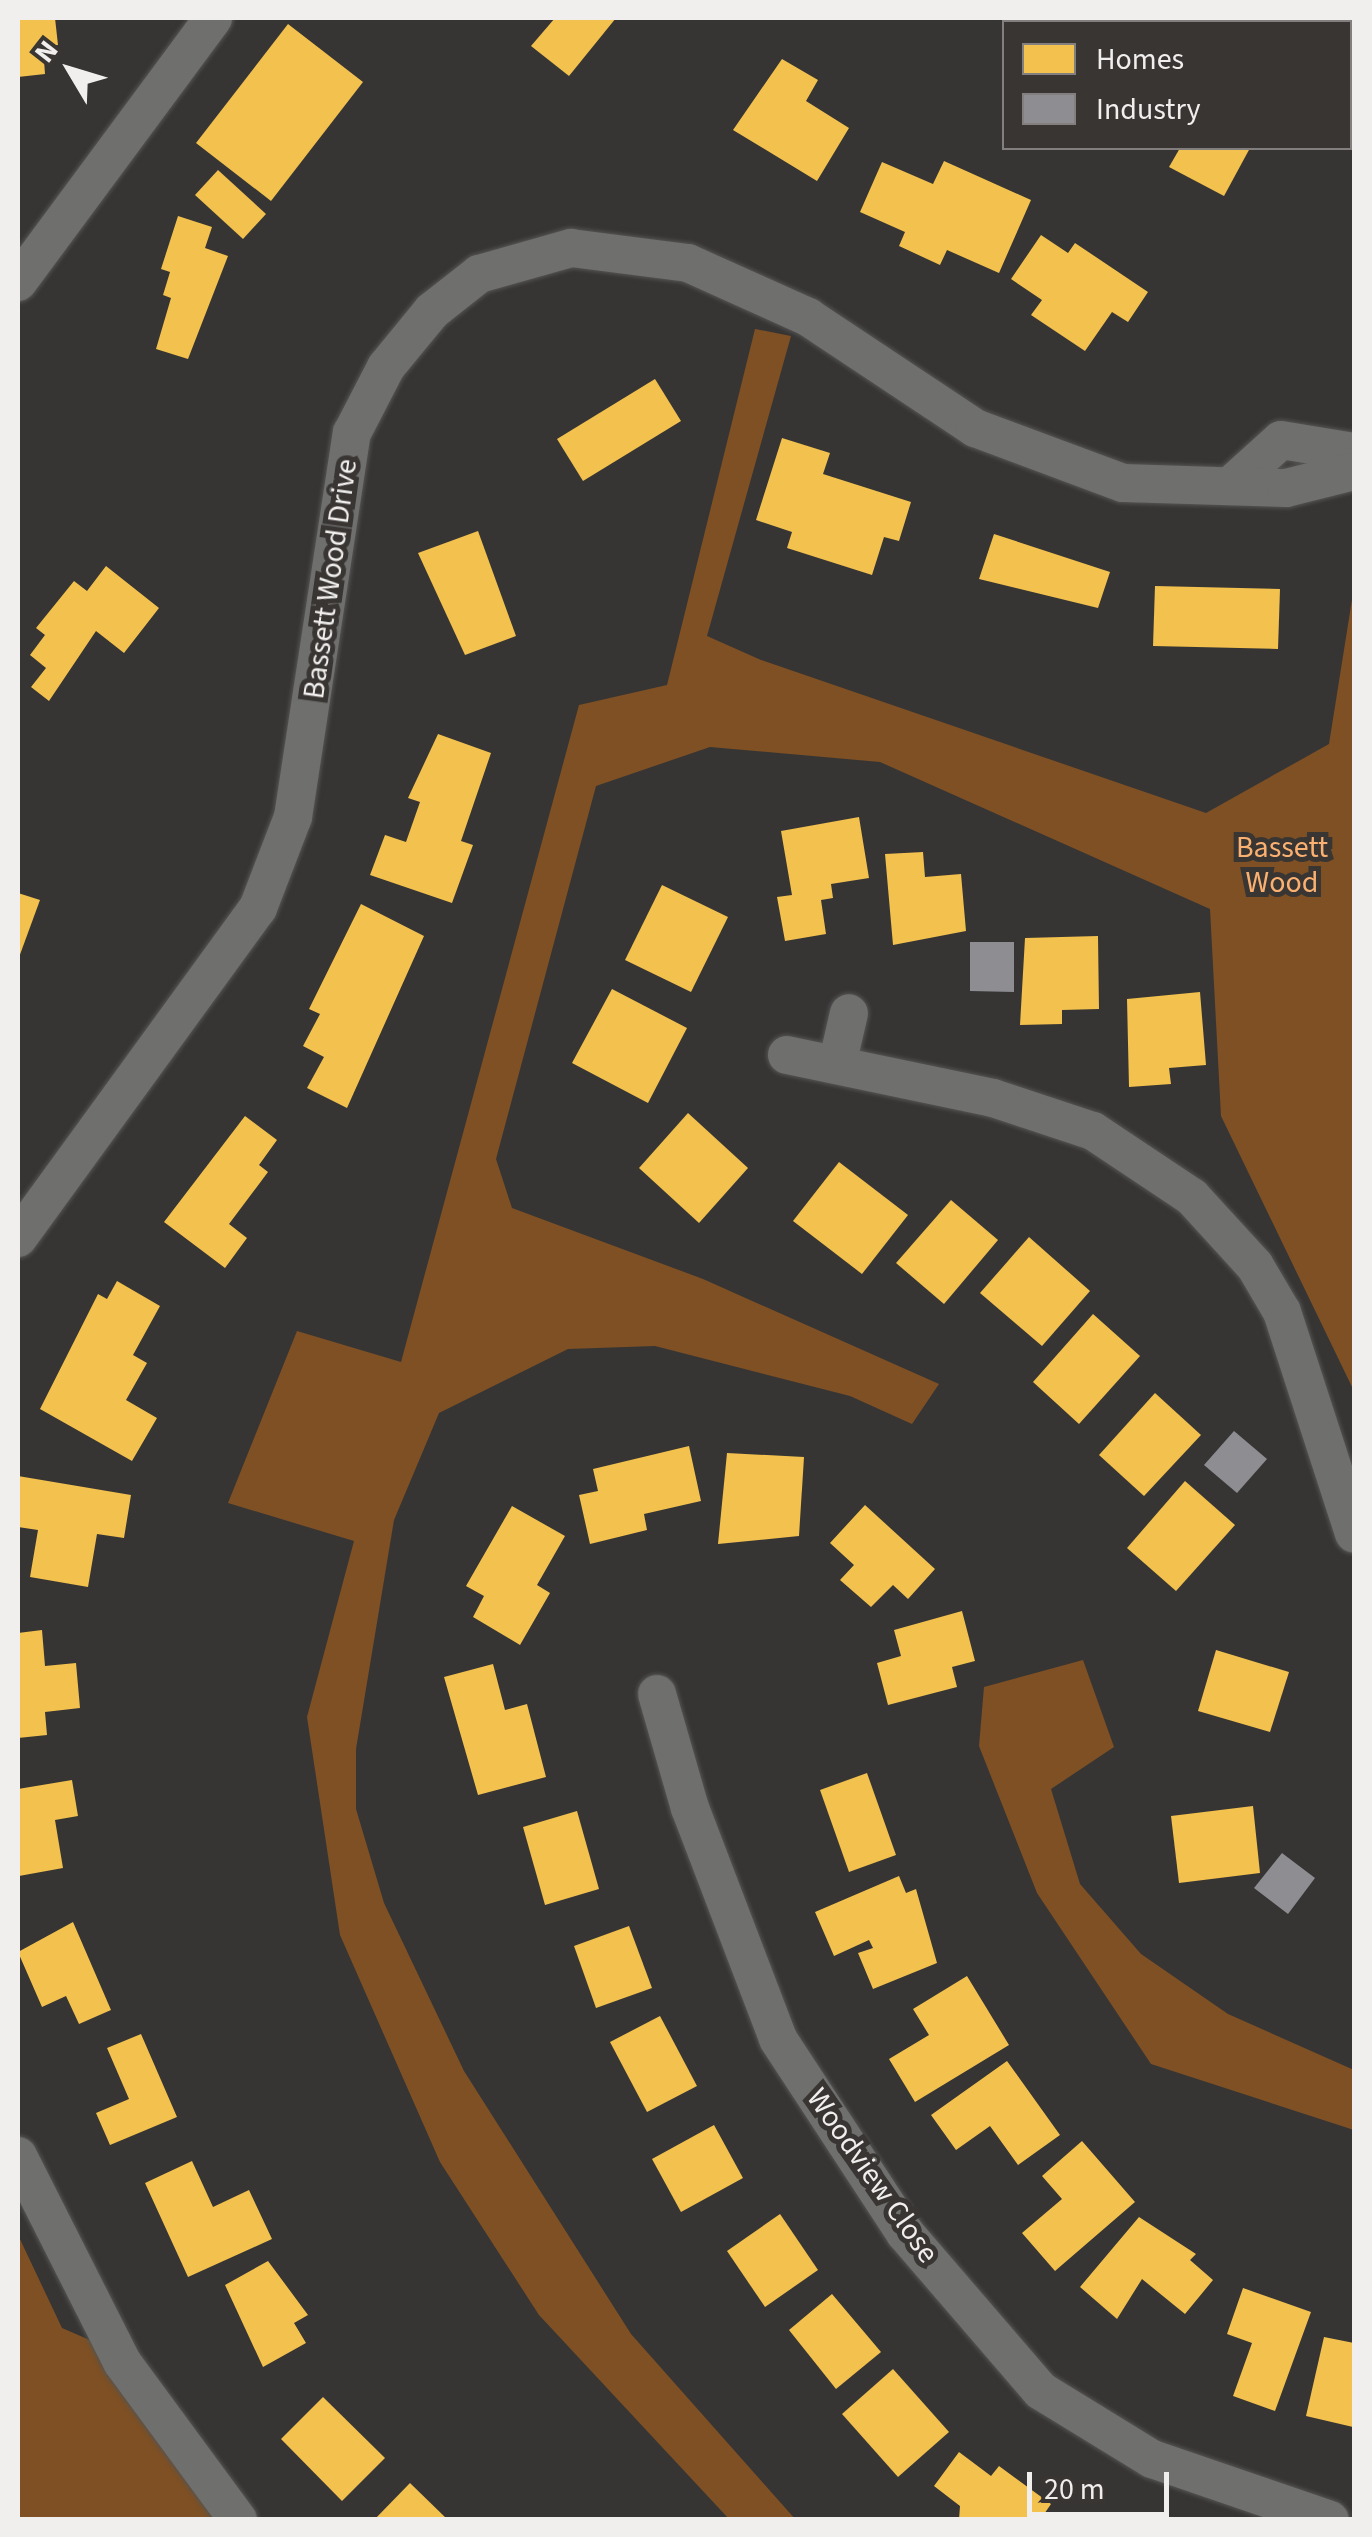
<!DOCTYPE html>
<html>
<head>
<meta charset="utf-8">
<style>
  body { margin:0 }
  #map { position:relative; width:1372px; height:2537px; overflow:hidden; background:#373534; font-family:"Source Sans 3",sans-serif }
  div>[style] { position:absolute }
  [style*='--x'] { left:calc(var(--x)*1px); top:calc(var(--y)*1px); width:calc(var(--w)*1px); rotate:calc(var(--a)*1deg) }
  .forest>* { inset:0; background:#7e5024 }
  .homes>* { inset:0; background:#f2c14e }
  .industry>* { inset:0; background:#8d8d92 }
  .roads { filter:drop-shadow(0 0 2px #555453) drop-shadow(0 0 2px #555453) }
  .street>* { height:38px; margin:-19px; padding:0 19px; transform-origin:19px; border-radius:19px; background:#6f6f6e }
  span { translate:-50% -50%; white-space:nowrap; text-align:center; line-height:1.15; -webkit-text-stroke:10px #383533; paint-order:stroke }
  .street-label { font-size:30px; color:#f1efee }
  .park-label { font-size:30px; color:#fab070 }
  .frame { position:absolute; inset:0; border:20px solid #f1efee; pointer-events:none }
  .legend { position:absolute; left:1002px; top:20px; width:350px; height:130px; box-sizing:border-box; background:#383533; border:2px solid #827f7e; margin:0; padding:12px 18px; list-style:none; font-size:30px; color:#f1efee }
  .legend li { display:flex; align-items:center; gap:20px; height:50px }
  .legend b { width:50px; border:2px solid #827f7e }
  .north { position:absolute; left:20px; top:20px; width:100px; height:100px; -webkit-text-stroke:8px #383533; paint-order:stroke; rotate:308deg; font-size:28px; font-weight:700; line-height:40px; text-align:center; color:#f1efee }
  .north::after { content:''; display:block; margin:auto; width:35px; height:45px; background:#f1efee; clip-path:polygon(50% 0,100% 100%,50% 72%,0 100%) }
  .scale { position:absolute; left:1027px; top:2472px; width:142px; height:45px; box-sizing:border-box; border:5px solid #f1efee; border-top:0; padding-left:12px; font-size:30px; line-height:35px; white-space:nowrap; color:#f1efee; -webkit-text-stroke:8px #383533; paint-order:stroke }
</style>
</head>
<body>
<div id="map">
  <div class="forest">
    <i style="clip-path:polygon(755px 329px,791px 336px,707px 636px,761px 660px,1206px 813px,1329px 744px,1354px 587px,1354px 1391px,1221px 1116px,1210px 909px,880px 762px,710px 747px,596px 786px,496px 1159px,512px 1208px,703px 1279px,939px 1384px,912px 1424px,850px 1396px,655px 1346px,568px 1349px,439px 1413px,394px 1520px,356px 1749px,356px 1809px,384px 1903px,464px 2071px,631px 2334px,796px 2520px,729px 2519px,539px 2315px,440px 2162px,340px 1935px,307px 1717px,354px 1541px,228px 1503px,297px 1331px,401px 1362px,579px 705px,667px 685px)"></i>
    <i style="clip-path:polygon(1083px 1660px,1114px 1747px,1051px 1789px,1080px 1884px,1141px 1954px,1228px 2014px,1354px 2070px,1354px 2130px,1151px 2064px,1037px 1893px,979px 1746px,984px 1687px)"></i>
    <i style="clip-path:polygon(18px 2235px,62px 2328px,92px 2341px,219px 2519px,18px 2519px)"></i>
  </div>
  <div class="homes">
    <i style="clip-path:polygon(18px 18px,55px 18px,58px 45px,43px 46px,45px 74px,18px 77px)"></i>
    <i style="clip-path:polygon(555px 18px,616px 18px,569px 76px,531px 46px)"></i>
    <i style="clip-path:polygon(288px 24px,363px 82px,271px 201px,196px 143px)"></i>
    <i style="clip-path:polygon(782px 59px,818px 80px,806px 101px,849px 128px,817px 181px,733px 130px)"></i>
    <i style="clip-path:polygon(1180px 148px,1250px 148px,1224px 196px,1169px 167px)"></i>
    <i style="clip-path:polygon(944px 161px,1031px 200px,999px 273px,947px 250px,940px 265px,899px 246px,905px 232px,860px 212px,882px 162px,933px 184px)"></i>
    <i style="clip-path:polygon(218px 170px,266px 214px,243px 239px,195px 195px)"></i>
    <i style="clip-path:polygon(178px 216px,212px 227px,205px 248px,228px 256px,188px 359px,156px 349px,171px 298px,163px 295px,170px 272px,161px 269px)"></i>
    <i style="clip-path:polygon(1041px 235px,1068px 253px,1075px 243px,1148px 292px,1128px 322px,1112px 312px,1085px 351px,1031px 315px,1042px 300px,1011px 279px)"></i>
    <i style="clip-path:polygon(655px 379px,681px 421px,583px 481px,557px 439px)"></i>
    <i style="clip-path:polygon(782px 438px,830px 453px,823px 474px,911px 502px,899px 541px,884px 537px,872px 575px,787px 548px,792px 532px,756px 520px)"></i>
    <i style="clip-path:polygon(478px 531px,516px 636px,465px 655px,418px 553px)"></i>
    <i style="clip-path:polygon(994px 534px,1110px 572px,1098px 608px,979px 579px)"></i>
    <i style="clip-path:polygon(106px 566px,159px 608px,124px 653px,96px 631px,49px 701px,31px 687px,46px 668px,30px 655px,45px 635px,36px 628px,74px 581px,87px 591px)"></i>
    <i style="clip-path:polygon(1155px 586px,1280px 589px,1278px 649px,1153px 646px)"></i>
    <i style="clip-path:polygon(438px 734px,491px 753px,461px 841px,473px 845px,452px 903px,370px 875px,385px 835px,406px 842px,420px 802px,408px 798px)"></i>
    <i style="clip-path:polygon(859px 817px,869px 878px,831px 884px,833px 898px,821px 900px,826px 934px,785px 941px,777px 897px,792px 895px,781px 831px)"></i>
    <i style="clip-path:polygon(923px 852px,925px 877px,961px 874px,966px 931px,893px 945px,885px 854px)"></i>
    <i style="clip-path:polygon(662px 885px,728px 917px,691px 992px,625px 960px)"></i>
    <i style="clip-path:polygon(18px 893px,40px 900px,18px 960px)"></i>
    <i style="clip-path:polygon(361px 904px,424px 936px,347px 1108px,307px 1088px,324px 1057px,303px 1046px,320px 1014px,309px 1009px)"></i>
    <i style="clip-path:polygon(1098px 936px,1099px 1009px,1062px 1010px,1062px 1024px,1020px 1025px,1025px 938px)"></i>
    <i style="clip-path:polygon(612px 989px,687px 1028px,648px 1103px,572px 1063px)"></i>
    <i style="clip-path:polygon(1200px 992px,1206px 1065px,1169px 1068px,1171px 1084px,1129px 1087px,1127px 999px)"></i>
    <i style="clip-path:polygon(688px 1113px,748px 1168px,699px 1223px,639px 1168px)"></i>
    <i style="clip-path:polygon(245px 1116px,277px 1140px,259px 1165px,268px 1172px,229px 1224px,247px 1238px,225px 1268px,164px 1222px)"></i>
    <i style="clip-path:polygon(839px 1162px,908px 1215px,862px 1274px,793px 1221px)"></i>
    <i style="clip-path:polygon(951px 1200px,998px 1240px,944px 1304px,896px 1263px)"></i>
    <i style="clip-path:polygon(1029px 1237px,1090px 1291px,1042px 1346px,980px 1293px)"></i>
    <i style="clip-path:polygon(117px 1281px,160px 1306px,133px 1355px,147px 1363px,126px 1400px,157px 1418px,132px 1461px,40px 1409px,98px 1294px,107px 1299px)"></i>
    <i style="clip-path:polygon(1093px 1314px,1140px 1356px,1079px 1424px,1033px 1382px)"></i>
    <i style="clip-path:polygon(1155px 1393px,1201px 1435px,1144px 1496px,1099px 1455px)"></i>
    <i style="clip-path:polygon(689px 1446px,701px 1501px,644px 1514px,647px 1530px,590px 1544px,579px 1495px,598px 1491px,593px 1469px)"></i>
    <i style="clip-path:polygon(727px 1453px,804px 1457px,799px 1536px,718px 1544px)"></i>
    <i style="clip-path:polygon(18px 1476px,131px 1495px,124px 1538px,97px 1534px,88px 1587px,30px 1577px,38px 1530px,18px 1527px)"></i>
    <i style="clip-path:polygon(1185px 1481px,1235px 1525px,1176px 1591px,1127px 1548px)"></i>
    <i style="clip-path:polygon(865px 1505px,935px 1569px,908px 1599px,893px 1585px,871px 1607px,840px 1580px,854px 1565px,830px 1543px)"></i>
    <i style="clip-path:polygon(512px 1506px,565px 1536px,537px 1585px,550px 1593px,520px 1645px,473px 1617px,484px 1596px,466px 1586px)"></i>
    <i style="clip-path:polygon(962px 1611px,975px 1661px,952px 1667px,957px 1687px,888px 1705px,877px 1663px,901px 1656px,894px 1630px)"></i>
    <i style="clip-path:polygon(42px 1630px,45px 1666px,76px 1663px,80px 1708px,45px 1712px,47px 1735px,18px 1738px,18px 1633px)"></i>
    <i style="clip-path:polygon(1216px 1650px,1289px 1672px,1270px 1732px,1198px 1711px)"></i>
    <i style="clip-path:polygon(493px 1664px,505px 1710px,527px 1704px,546px 1777px,478px 1795px,444px 1677px)"></i>
    <i style="clip-path:polygon(867px 1773px,896px 1855px,849px 1872px,820px 1790px)"></i>
    <i style="clip-path:polygon(72px 1780px,78px 1816px,55px 1820px,63px 1868px,19px 1876px,18px 1789px)"></i>
    <i style="clip-path:polygon(1253px 1806px,1260px 1873px,1179px 1883px,1171px 1816px)"></i>
    <i style="clip-path:polygon(577px 1811px,599px 1889px,545px 1905px,523px 1827px)"></i>
    <i style="clip-path:polygon(899px 1876px,906px 1893px,916px 1889px,937px 1963px,873px 1989px,858px 1953px,873px 1948px,869px 1940px,834px 1956px,815px 1912px)"></i>
    <i style="clip-path:polygon(73px 1922px,111px 2010px,79px 2024px,66px 1996px,42px 2007px,18px 1952px)"></i>
    <i style="clip-path:polygon(629px 1926px,652px 1988px,596px 2008px,574px 1946px)"></i>
    <i style="clip-path:polygon(967px 1976px,1009px 2045px,915px 2102px,889px 2059px,929px 2035px,913px 2009px)"></i>
    <i style="clip-path:polygon(660px 2016px,697px 2086px,647px 2112px,610px 2042px)"></i>
    <i style="clip-path:polygon(141px 2034px,177px 2117px,110px 2145px,96px 2113px,129px 2099px,107px 2048px)"></i>
    <i style="clip-path:polygon(1007px 2061px,1060px 2135px,1018px 2165px,990px 2126px,956px 2150px,931px 2115px)"></i>
    <i style="clip-path:polygon(714px 2125px,743px 2178px,681px 2212px,652px 2159px)"></i>
    <i style="clip-path:polygon(1082px 2141px,1135px 2202px,1055px 2271px,1022px 2233px,1062px 2199px,1042px 2176px)"></i>
    <i style="clip-path:polygon(192px 2161px,213px 2207px,249px 2190px,272px 2239px,188px 2277px,145px 2183px)"></i>
    <i style="clip-path:polygon(780px 2214px,818px 2270px,765px 2307px,727px 2251px)"></i>
    <i style="clip-path:polygon(1139px 2217px,1196px 2254px,1190px 2260px,1213px 2280px,1185px 2314px,1142px 2279px,1117px 2319px,1080px 2287px)"></i>
    <i style="clip-path:polygon(268px 2261px,308px 2315px,294px 2323px,306px 2343px,263px 2367px,225px 2285px)"></i>
    <i style="clip-path:polygon(1243px 2288px,1311px 2312px,1275px 2411px,1233px 2396px,1252px 2343px,1227px 2334px)"></i>
    <i style="clip-path:polygon(832px 2294px,881px 2352px,836px 2389px,789px 2330px)"></i>
    <i style="clip-path:polygon(1324px 2337px,1354px 2343px,1353px 2427px,1306px 2416px)"></i>
    <i style="clip-path:polygon(893px 2369px,949px 2432px,898px 2477px,842px 2414px)"></i>
    <i style="clip-path:polygon(323px 2397px,385px 2458px,342px 2501px,281px 2439px)"></i>
    <i style="clip-path:polygon(959px 2452px,991px 2476px,999px 2466px,1051px 2504px,1040px 2520px,959px 2520px,960px 2506px,934px 2486px)"></i>
    <i style="clip-path:polygon(410px 2483px,448px 2520px,374px 2520px)"></i>
  </div>
  <div class="industry">
    <i style="clip-path:polygon(970px 942px,1014px 942px,1014px 992px,970px 991px)"></i>
    <i style="clip-path:polygon(1234px 1431px,1267px 1459px,1237px 1493px,1204px 1465px)"></i>
    <i style="clip-path:polygon(1282px 1853px,1315px 1878px,1288px 1914px,1254px 1888px)"></i>
  </div>
  <div class="roads">
    <div class="street">
      <i style="--x:18;--y:282;--w:328;--a:-53.5"></i>
      <i style="--x:1231;--y:485;--w:67;--a:-42"></i>
      <i style="--x:1281;--y:440;--w:74;--a:9.3"></i>
      <i style="--x:787;--y:1055;--w:210;--a:11.8"></i>
      <i style="--x:993;--y:1098;--w:105;--a:18.3"></i>
      <i style="--x:1093;--y:1131;--w:119;--a:33.7"></i>
      <i style="--x:1192;--y:1197;--w:93;--a:47.6"></i>
      <i style="--x:1255;--y:1266;--w:53;--a:59.6"></i>
      <i style="--x:1282;--y:1312;--w:233;--a:72"></i>
      <i style="--x:837;--y:1065;--w:53;--a:-77"></i>
      <i style="--x:18;--y:1238;--w:408;--a:-54"></i>
      <i style="--x:258;--y:908;--w:97;--a:-69"></i>
      <i style="--x:293;--y:817;--w:389;--a:-81.3"></i>
      <i style="--x:352;--y:433;--w:74;--a:-62.7"></i>
      <i style="--x:386;--y:367;--w:72;--a:-50.6"></i>
      <i style="--x:432;--y:311;--w:60;--a:-38.2"></i>
      <i style="--x:479;--y:274;--w:96;--a:-15.8"></i>
      <i style="--x:571;--y:248;--w:118;--a:7.3"></i>
      <i style="--x:688;--y:263;--w:132;--a:24.2"></i>
      <i style="--x:808;--y:317;--w:201;--a:33.6"></i>
      <i style="--x:975;--y:428;--w:158;--a:20.4"></i>
      <i style="--x:1123;--y:483;--w:163;--a:1.8"></i>
      <i style="--x:1286;--y:488;--w:70;--a:-14"></i>
      <i style="--x:657;--y:1694;--w:119;--a:73.9"></i>
      <i style="--x:690;--y:1808;--w:247;--a:69.1"></i>
      <i style="--x:778;--y:2039;--w:232;--a:56.8"></i>
      <i style="--x:905;--y:2233;--w:208;--a:49.3"></i>
      <i style="--x:1041;--y:2391;--w:130;--a:31.5"></i>
      <i style="--x:1152;--y:2459;--w:188;--a:18.9"></i>
      <i style="--x:18;--y:2156;--w:231;--a:63.2"></i>
      <i style="--x:122;--y:2362;--w:196;--a:53.7"></i>
    </div>
  </div>
  <div class="street-label">
    <span style="left:331px;top:579px;rotate:-82deg">Bassett Wood Drive</span>
    <span style="left:872px;top:2176px;rotate:55deg">Woodview Close</span>
  </div>
  <div class="park-label">
    <span style="left:1282px;top:865px">Bassett<br>Wood</span>
  </div>
  <div class="frame"></div>
  <ul class="legend">
  <li><b style="height:28px;background:#f2c14e"></b>Homes</li>
  <li><b style="height:28px;background:#8d8d92"></b>Industry</li>
  </ul>
  <div class="north">N</div>
  <div class="scale">20 m</div>
</div>
</body>
</html>
